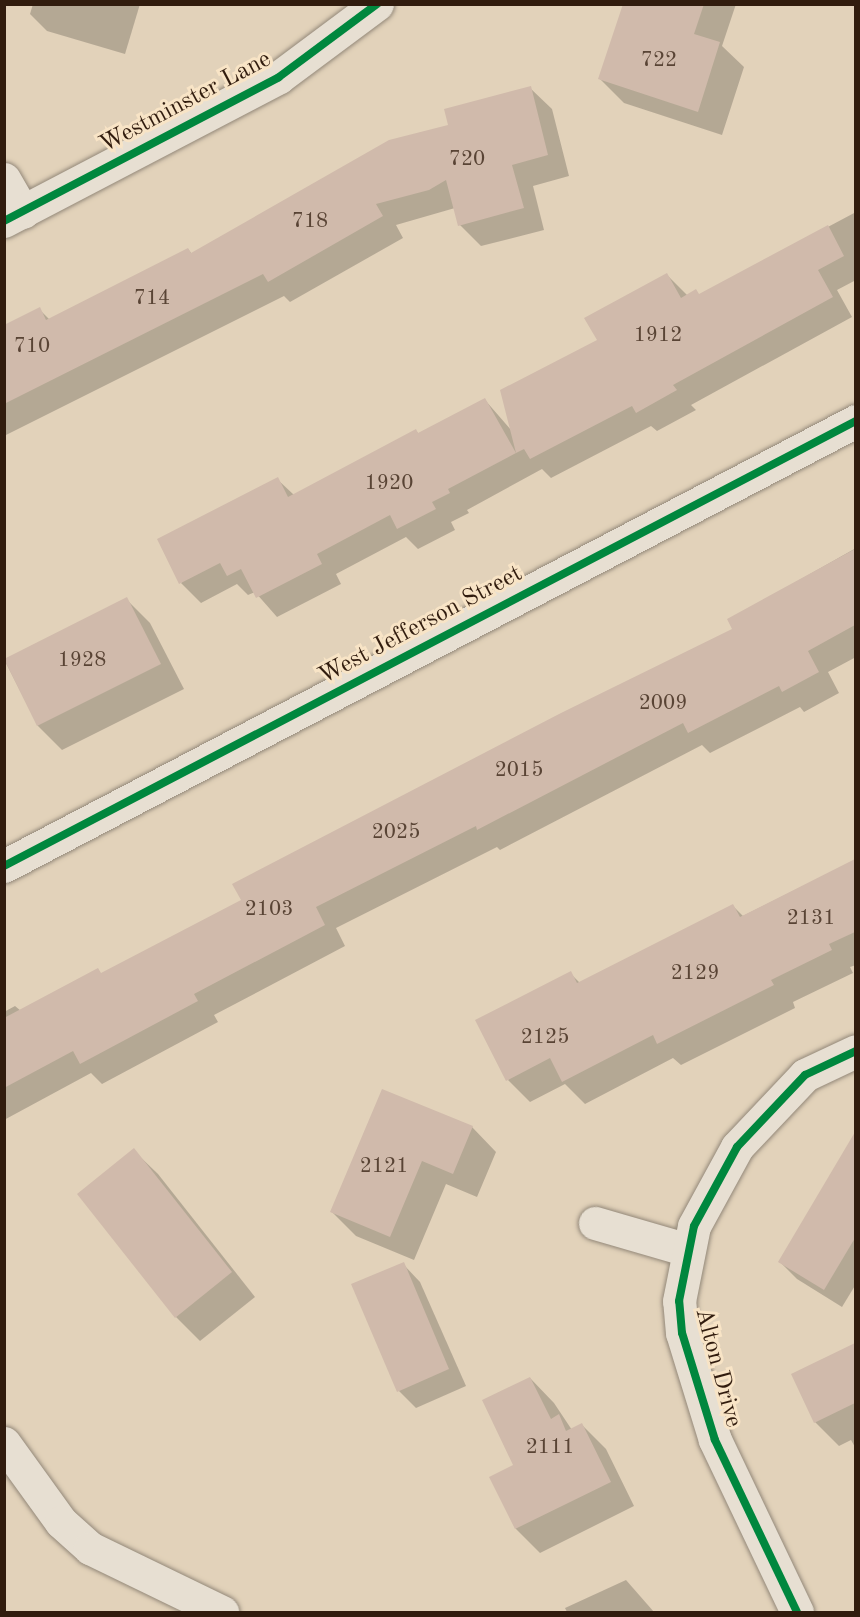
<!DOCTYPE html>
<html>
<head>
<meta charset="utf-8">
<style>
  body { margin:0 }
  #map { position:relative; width:860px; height:1617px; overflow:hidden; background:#e2d2ba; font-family:"Old Standard TT",serif }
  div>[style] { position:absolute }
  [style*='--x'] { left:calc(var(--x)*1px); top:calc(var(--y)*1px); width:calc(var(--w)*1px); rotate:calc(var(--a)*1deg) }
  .shadow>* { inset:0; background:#0003 }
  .building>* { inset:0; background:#d0baab }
  .roads { filter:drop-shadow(0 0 2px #938879) drop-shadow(0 0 2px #938879) }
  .street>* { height:33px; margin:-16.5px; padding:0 16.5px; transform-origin:16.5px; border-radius:16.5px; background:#e7dfd2 }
  .secondary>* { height:33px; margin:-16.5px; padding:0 16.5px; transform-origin:16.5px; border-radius:16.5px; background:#e7dfd2 }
  .cycleway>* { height:8px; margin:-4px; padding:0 4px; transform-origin:4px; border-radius:4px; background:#00873e }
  span { translate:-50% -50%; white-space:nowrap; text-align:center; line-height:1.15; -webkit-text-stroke:6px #f8e4c6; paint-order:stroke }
  .number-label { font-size:21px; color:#594435 }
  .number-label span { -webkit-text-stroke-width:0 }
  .street-label { font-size:24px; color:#311c0e }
  .frame { position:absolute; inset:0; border:6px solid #311c0e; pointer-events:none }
</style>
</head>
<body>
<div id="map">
  <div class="shadow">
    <i style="clip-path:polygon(33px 4px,140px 4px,125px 54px,47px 31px,30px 14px)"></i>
    <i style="clip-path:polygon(624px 4px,736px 4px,722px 46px,744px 67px,722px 135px,624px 103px,600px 79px)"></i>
    <i style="clip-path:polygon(530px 88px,552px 109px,569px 176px,533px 186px,544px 230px,481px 246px,460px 225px,455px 208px,396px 225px,403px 238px,290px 302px,284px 296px,4px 436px,4px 327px,39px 309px,50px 320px,188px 249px,192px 254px)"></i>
    <i style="clip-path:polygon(856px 212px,856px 280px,837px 290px,852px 317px,691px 405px,696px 410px,657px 431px,651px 426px,551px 478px,542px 469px,467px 510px,469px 513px,451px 522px,455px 530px,418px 549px,406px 537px,336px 574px,341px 584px,277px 617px,255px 592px,248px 595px,237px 584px,201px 603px,181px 583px,277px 479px,294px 495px,416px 431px,419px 434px,485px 400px,511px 430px,667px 275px,687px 295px,700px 295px)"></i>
    <i style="clip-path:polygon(856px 548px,856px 657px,828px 672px,839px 693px,804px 712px,800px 707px,710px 753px,702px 745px,500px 850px,497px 847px,336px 928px,345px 946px,214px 1015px,218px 1022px,102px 1084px,91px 1073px,4px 1120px,4px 1012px,15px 1006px,21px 1011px,102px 975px,243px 901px,734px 630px,729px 620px)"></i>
    <i style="clip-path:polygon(126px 599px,150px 623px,184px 689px,62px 750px,38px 726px,5px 661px)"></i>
    <i style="clip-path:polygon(856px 860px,856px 965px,850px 967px,853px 973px,793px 1002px,795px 1008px,681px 1065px,673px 1058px,585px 1104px,565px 1084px,530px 1102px,508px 1080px,570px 973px,580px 983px,733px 906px,743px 916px)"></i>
    <i style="clip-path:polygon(472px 1127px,496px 1152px,477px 1197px,446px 1184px,414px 1260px,356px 1236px,332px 1212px)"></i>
    <i style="clip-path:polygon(133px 1150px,158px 1174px,255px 1297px,200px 1341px,176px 1317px)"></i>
    <i style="clip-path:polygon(836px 1167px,856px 1178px,856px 1284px,842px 1307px,797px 1279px,780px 1262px)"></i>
    <i style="clip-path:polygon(403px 1264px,420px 1282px,466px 1386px,416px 1408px,399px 1391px)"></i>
    <i style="clip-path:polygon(856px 1345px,856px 1449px,851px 1440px,839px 1446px,815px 1422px,793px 1374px)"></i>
    <i style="clip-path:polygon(530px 1378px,554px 1403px,572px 1430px,582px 1425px,606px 1449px,634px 1506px,540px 1553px,516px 1529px,491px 1478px,515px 1465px)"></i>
    <i style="clip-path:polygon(626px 1580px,654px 1612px,567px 1612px,565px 1608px)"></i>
  </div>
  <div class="building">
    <i style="clip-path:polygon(623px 4px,704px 4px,694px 34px,720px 42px,698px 112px,598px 79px)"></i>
    <i style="clip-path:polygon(531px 86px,548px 155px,512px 165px,524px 208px,458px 226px,446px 180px,429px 190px,376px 204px,383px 216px,268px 282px,263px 274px,4px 404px,4px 325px,40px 307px,46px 320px,188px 248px,191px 253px,389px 140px,448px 125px,444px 109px)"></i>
    <i style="clip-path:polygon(828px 225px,844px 256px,818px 270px,833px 297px,673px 385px,677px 390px,636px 413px,632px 406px,530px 459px,524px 449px,516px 453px,500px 390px,597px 340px,584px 318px,667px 273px,681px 298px,696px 289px,699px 294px)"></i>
    <i style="clip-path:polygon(485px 398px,516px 453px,448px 489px,450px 493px,432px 502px,436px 509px,397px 529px,390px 515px,317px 554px,322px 564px,256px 598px,241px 569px,227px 576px,220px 563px,179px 584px,157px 539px,278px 477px,288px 497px,416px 429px,418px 433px)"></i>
    <i style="clip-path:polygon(855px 549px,855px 625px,808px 651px,819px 672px,782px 692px,779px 686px,688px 733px,683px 723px,477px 830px,476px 826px,316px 907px,325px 925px,194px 994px,198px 1001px,80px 1064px,73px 1051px,4px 1088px,4px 1018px,98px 968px,101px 973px,241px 900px,232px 884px,561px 713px,732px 629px,727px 619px)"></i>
    <i style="clip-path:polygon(127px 597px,161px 664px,37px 726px,4px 659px)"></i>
    <i style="clip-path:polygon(855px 859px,855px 932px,829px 944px,832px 950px,771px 980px,774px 985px,657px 1044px,653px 1035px,562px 1082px,550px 1058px,506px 1081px,475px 1020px,571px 971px,577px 983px,733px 904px,740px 917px)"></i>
    <i style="clip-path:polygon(382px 1089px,473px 1126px,453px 1174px,422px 1161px,390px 1237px,330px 1212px)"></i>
    <i style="clip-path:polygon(855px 1132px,855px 1238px,824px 1290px,778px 1262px)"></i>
    <i style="clip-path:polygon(134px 1148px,232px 1272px,175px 1318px,77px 1194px)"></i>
    <i style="clip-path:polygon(404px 1262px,449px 1369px,397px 1392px,351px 1284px)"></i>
    <i style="clip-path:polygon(855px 1343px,855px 1403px,814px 1423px,791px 1374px)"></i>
    <i style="clip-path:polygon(530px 1377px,551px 1419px,559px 1414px,566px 1431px,582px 1423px,611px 1482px,515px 1529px,489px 1477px,513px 1465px,482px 1400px)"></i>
  </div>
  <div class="roads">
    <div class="street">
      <i style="--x:4;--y:179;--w:38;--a:60"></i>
      <i style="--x:4;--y:221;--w:310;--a:-27.6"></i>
      <i style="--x:279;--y:77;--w:122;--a:-36.7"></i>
      <i style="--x:595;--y:1223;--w:97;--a:16.2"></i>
      <i style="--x:4;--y:1443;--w:97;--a:54.2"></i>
      <i style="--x:61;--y:1522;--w:39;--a:42"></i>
      <i style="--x:90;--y:1548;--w:147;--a:25.9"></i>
      <i style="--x:797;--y:1612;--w:191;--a:-115.5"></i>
      <i style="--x:715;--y:1440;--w:112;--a:-107.1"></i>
      <i style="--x:682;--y:1333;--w:32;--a:-95"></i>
      <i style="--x:679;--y:1301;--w:76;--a:-78.7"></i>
      <i style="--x:694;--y:1226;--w:90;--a:-61.4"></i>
      <i style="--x:737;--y:1147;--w:99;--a:-46.6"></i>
      <i style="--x:805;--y:1075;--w:56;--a:-25.2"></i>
    </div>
    <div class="secondary">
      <i style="--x:4;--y:866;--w:961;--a:-27.58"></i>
    </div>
  </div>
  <div class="cycleway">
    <i style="--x:4;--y:221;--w:310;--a:-27.6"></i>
    <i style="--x:279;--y:77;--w:122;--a:-36.7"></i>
    <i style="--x:4;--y:866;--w:961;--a:-27.58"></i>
    <i style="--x:797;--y:1612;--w:191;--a:-115.5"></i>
    <i style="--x:715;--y:1440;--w:112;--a:-107.1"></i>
    <i style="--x:682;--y:1333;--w:32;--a:-95"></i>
    <i style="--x:679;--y:1301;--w:76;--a:-78.7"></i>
    <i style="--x:694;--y:1226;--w:90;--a:-61.4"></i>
    <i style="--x:737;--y:1147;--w:99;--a:-46.6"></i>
    <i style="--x:805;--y:1075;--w:56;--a:-25.2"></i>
  </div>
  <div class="number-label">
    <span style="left:659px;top:61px">722</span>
    <span style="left:467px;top:160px">720</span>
    <span style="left:310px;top:222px">718</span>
    <span style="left:152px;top:299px">714</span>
    <span style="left:658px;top:336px">1912</span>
    <span style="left:32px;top:347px">710</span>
    <span style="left:389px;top:484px">1920</span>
    <span style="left:82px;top:661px">1928</span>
    <span style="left:663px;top:704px">2009</span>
    <span style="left:519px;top:771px">2015</span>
    <span style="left:396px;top:833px">2025</span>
    <span style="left:269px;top:910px">2103</span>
    <span style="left:811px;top:919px">2131</span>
    <span style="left:695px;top:974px">2129</span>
    <span style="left:545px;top:1038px">2125</span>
    <span style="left:384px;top:1167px">2121</span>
    <span style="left:550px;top:1448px">2111</span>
  </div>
  <div class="street-label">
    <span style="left:186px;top:103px;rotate:-28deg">Westminster Lane</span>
    <span style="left:421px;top:626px;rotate:-28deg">West Jefferson Street</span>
    <span style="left:717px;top:1368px;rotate:75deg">Alton Drive</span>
  </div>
  <div class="frame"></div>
</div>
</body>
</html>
